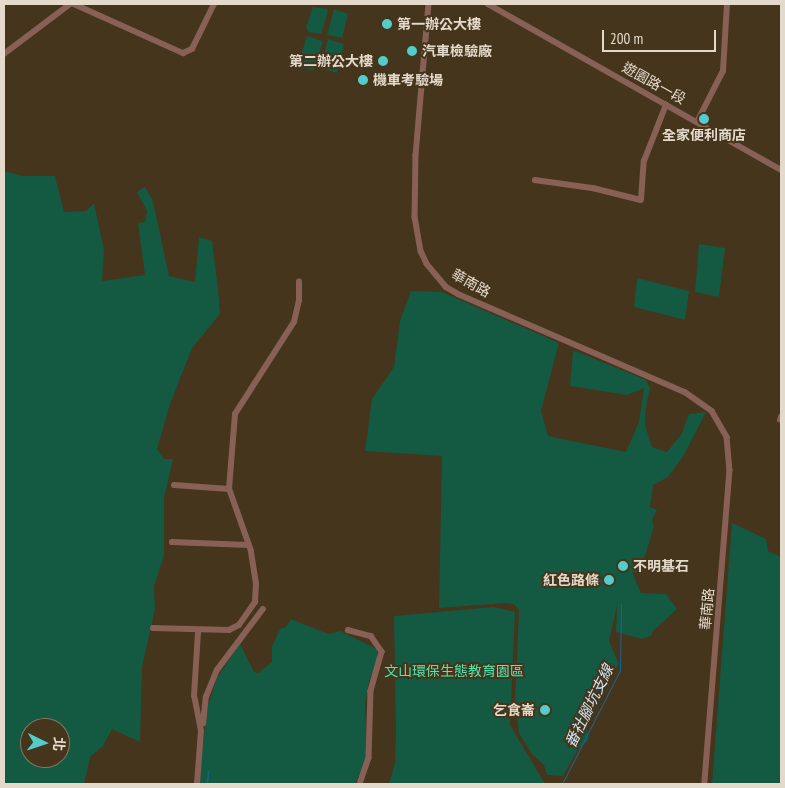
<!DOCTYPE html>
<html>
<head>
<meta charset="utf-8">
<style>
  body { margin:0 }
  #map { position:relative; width:785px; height:788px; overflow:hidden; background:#45351c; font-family:"PT Sans Narrow","Noto Sans TC",sans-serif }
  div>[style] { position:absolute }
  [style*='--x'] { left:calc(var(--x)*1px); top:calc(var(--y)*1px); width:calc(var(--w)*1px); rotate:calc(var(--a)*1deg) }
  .green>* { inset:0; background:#145941 }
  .stream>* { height:1px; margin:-0.5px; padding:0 0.5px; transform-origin:0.5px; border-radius:0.5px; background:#1b6690 }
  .minor>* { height:5.5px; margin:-2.75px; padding:0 2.75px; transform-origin:2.75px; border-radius:2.75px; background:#886055 }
  .dots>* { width:14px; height:14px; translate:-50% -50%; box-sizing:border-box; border:2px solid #45351c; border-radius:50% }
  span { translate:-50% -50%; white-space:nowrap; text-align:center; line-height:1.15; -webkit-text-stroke:4px #45351c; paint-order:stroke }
  .poi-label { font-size:14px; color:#e4dacb; font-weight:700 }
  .left { translate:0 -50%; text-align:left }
  .right { translate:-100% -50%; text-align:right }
  .street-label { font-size:14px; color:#e4dacb }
  .park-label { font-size:14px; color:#50e9b1 }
  .water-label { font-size:15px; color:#cee3f2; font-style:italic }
  .frame { position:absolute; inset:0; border:5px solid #e4dacb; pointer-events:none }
  .north { position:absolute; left:20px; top:718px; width:50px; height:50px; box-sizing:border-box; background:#45351c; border:1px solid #857762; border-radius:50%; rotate:94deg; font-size:14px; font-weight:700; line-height:20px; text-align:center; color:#e4dacb }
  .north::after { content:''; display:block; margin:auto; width:18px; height:22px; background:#53cdc9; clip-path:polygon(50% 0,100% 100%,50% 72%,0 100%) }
  .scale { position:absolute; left:602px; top:30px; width:114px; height:22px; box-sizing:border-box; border:2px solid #e4dacb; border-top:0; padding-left:6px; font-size:15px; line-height:18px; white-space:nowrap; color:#e4dacb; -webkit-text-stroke:4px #45351c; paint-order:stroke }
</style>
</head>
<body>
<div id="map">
  <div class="green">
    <i style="clip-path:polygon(313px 7px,327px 9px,328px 12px,321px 34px,308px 32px,306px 27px)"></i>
    <i style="clip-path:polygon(334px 9px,348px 14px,342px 38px,327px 35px)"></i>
    <i style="clip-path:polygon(307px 36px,323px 41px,314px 70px,300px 68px,298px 64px)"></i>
    <i style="clip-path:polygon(328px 39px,344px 44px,337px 73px,320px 68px)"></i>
    <i style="clip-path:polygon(evenodd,4px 171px,22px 176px,55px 176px,64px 212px,86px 211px,94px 203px,104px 250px,102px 281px,145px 275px,138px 223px,145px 222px,147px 211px,137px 192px,145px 187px,153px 201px,169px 276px,195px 282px,199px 237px,212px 241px,218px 288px,220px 314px,192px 348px,170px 404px,157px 449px,164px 459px,173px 459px,164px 498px,164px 556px,154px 586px,155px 610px,142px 667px,140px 742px,112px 729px,103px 746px,90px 757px,84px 784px,4px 784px,4px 171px,30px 728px,60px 728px,60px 758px,30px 758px,30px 728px)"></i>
    <i style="clip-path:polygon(699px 244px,725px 248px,719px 297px,695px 292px)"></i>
    <i style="clip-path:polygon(637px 278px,689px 291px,685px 320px,634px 307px)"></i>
    <i style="clip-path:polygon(411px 291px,442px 292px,559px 343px,541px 411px,548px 436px,626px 452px,639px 422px,644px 388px,627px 395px,570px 386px,573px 350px,646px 380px,650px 389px,646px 406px,645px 425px,652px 447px,667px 452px,681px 435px,689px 414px,706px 412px,684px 455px,668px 477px,653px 485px,650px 507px,657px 510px,652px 520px,654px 526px,646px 553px,637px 572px,632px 572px,641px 593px,666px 594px,677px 609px,653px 631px,651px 636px,642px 639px,616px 632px,617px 605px,609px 641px,619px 664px,610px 676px,600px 681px,601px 699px,586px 721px,589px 740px,578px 749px,563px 776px,547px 775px,544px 765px,532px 754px,519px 733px,515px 701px,519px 610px,514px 604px,504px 603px,439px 608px,442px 456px,365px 451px,372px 399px,394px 367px,400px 321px)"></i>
    <i style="clip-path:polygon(732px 523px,766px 539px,768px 551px,781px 557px,781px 784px,712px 784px)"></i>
    <i style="clip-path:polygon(493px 607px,515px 612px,510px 725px,545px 784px,389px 784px,395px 763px,396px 732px,394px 616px)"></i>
    <i style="clip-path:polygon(291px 619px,328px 634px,340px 631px,377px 649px,377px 662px,369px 681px,365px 703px,367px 759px,355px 784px,198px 784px,208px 705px,217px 678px,240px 644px,254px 672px,258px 673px,272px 662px,272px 646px,280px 629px,286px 627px)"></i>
  </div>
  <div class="stream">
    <i style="--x:207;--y:784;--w:13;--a:-86"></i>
    <i style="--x:562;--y:784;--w:128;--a:-63"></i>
    <i style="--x:620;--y:670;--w:66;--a:-89.1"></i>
  </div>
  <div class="minor">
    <i style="--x:74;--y:4;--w:120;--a:24.2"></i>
    <i style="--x:183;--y:53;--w:10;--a:-24"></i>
    <i style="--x:192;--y:49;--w:50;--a:-63.9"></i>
    <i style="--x:429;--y:4;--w:152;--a:94.9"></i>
    <i style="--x:416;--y:155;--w:62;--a:90.9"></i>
    <i style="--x:415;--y:217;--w:35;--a:80"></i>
    <i style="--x:421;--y:251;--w:14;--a:65"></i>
    <i style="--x:427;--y:264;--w:30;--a:50"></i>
    <i style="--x:446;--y:287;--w:14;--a:30"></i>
    <i style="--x:458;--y:294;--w:247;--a:23.4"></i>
    <i style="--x:685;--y:392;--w:33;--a:35"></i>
    <i style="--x:712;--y:411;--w:30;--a:60"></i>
    <i style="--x:727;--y:437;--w:33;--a:85"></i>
    <i style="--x:730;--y:470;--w:315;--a:94.6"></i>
    <i style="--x:488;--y:4;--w:337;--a:29.5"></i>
    <i style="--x:4;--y:54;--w:83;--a:-37.1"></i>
    <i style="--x:697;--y:122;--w:57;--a:-63"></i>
    <i style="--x:723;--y:71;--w:67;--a:-86.6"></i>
    <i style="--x:535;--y:180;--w:59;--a:7.9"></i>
    <i style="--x:593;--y:188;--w:49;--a:14"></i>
    <i style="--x:641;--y:200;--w:39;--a:-86"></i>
    <i style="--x:644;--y:161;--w:60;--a:-68.6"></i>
    <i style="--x:780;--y:420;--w:3;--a:-72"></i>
    <i style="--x:174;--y:485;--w:55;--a:4.2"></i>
    <i style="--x:172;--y:542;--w:76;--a:2.3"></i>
    <i style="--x:153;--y:628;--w:76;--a:1.5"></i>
    <i style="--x:229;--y:630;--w:11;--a:-27"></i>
    <i style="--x:239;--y:625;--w:28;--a:-55"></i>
    <i style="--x:255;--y:602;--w:18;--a:-87"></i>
    <i style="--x:256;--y:584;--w:33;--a:-99"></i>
    <i style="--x:251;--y:551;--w:66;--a:-109.5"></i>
    <i style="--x:229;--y:489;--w:75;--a:-85.4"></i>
    <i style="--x:235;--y:414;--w:109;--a:-57.3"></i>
    <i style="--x:294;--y:322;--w:22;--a:-77"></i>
    <i style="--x:299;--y:301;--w:19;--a:-90"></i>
    <i style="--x:348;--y:630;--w:24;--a:15"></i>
    <i style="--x:371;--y:636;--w:19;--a:55"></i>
    <i style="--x:382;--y:652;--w:41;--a:105.8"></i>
    <i style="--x:371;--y:691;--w:67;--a:91.7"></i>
    <i style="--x:369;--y:758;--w:28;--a:109"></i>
    <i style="--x:203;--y:724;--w:27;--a:-84"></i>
    <i style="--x:206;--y:697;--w:29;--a:-68"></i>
    <i style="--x:217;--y:670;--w:76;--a:-53"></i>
    <i style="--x:197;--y:784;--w:53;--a:-85.7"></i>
    <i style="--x:201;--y:731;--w:36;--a:-101"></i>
    <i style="--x:194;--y:696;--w:64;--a:-86.4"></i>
  </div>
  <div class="dots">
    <i style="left:387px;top:24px;background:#53cdc9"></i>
    <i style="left:412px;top:51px;background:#53cdc9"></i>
    <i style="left:383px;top:61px;background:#53cdc9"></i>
    <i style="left:363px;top:80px;background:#53cdc9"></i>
    <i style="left:704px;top:119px;background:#53cdc9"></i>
    <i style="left:623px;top:566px;background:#53cdc9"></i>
    <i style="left:609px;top:580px;background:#53cdc9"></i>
    <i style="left:545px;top:710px;background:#53cdc9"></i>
  </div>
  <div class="poi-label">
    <span class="left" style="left:397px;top:24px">第一辦公大樓</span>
    <span class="left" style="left:422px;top:51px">汽車檢驗廠</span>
    <span class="right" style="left:373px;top:61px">第二辦公大樓</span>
    <span class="left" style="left:373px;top:80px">機車考驗場</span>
    <span style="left:704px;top:135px">全家便利商店</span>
    <span class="left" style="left:633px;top:566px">不明基石</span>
    <span class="right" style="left:599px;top:580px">紅色路條</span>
    <span class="right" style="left:535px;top:710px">乞食崙</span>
  </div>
  <div class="street-label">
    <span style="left:654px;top:83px;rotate:29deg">遊園路一段</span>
    <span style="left:471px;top:283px;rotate:29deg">華南路</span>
    <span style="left:707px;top:609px;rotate:-85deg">華南路</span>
  </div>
  <div class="park-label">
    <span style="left:454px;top:671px">文山環保生態教育園區</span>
  </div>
  <div class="water-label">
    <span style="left:589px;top:706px;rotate:-64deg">番社腳坑支線</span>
  </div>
  <div class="frame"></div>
  <div class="north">北</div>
  <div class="scale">200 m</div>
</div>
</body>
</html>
